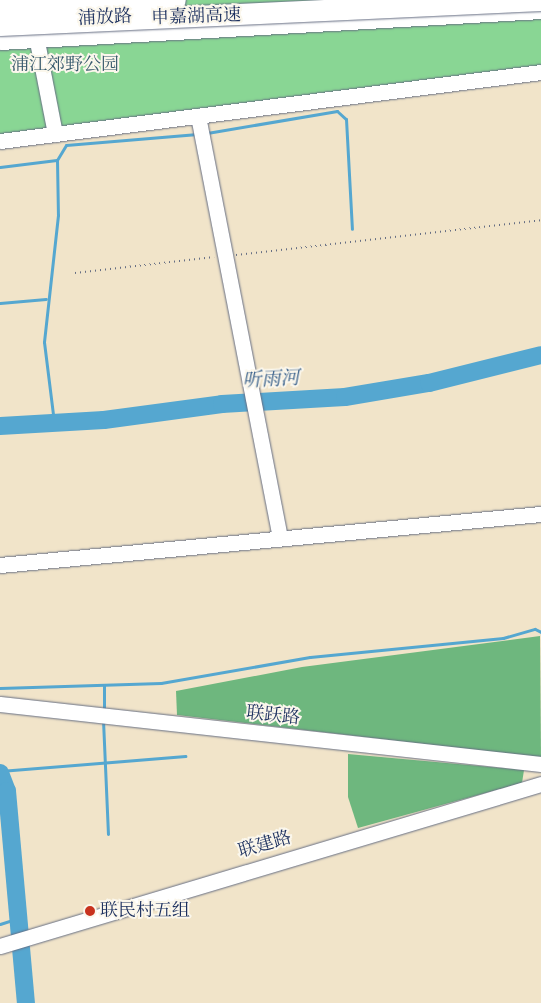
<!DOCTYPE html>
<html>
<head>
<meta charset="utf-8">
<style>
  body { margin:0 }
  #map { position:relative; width:541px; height:1003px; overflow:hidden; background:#f1e4c9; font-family:"Libre Bodoni","Noto Serif SC",serif }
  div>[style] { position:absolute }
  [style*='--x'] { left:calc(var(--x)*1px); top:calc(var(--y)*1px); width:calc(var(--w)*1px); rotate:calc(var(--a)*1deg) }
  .green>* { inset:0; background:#89d694 }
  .forest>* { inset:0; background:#6eb77e }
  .stream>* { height:3px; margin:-1.5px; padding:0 1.5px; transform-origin:1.5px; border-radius:1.5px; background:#55a7d0 }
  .river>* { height:18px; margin:-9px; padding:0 9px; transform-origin:9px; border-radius:9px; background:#55a7d0 }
  .path>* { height:2px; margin-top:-1px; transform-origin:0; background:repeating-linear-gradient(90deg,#666e83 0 1px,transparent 0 5px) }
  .roads { filter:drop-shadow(0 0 1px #666e83) drop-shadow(0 0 1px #666e83) }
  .minor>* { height:15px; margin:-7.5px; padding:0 7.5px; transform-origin:7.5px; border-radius:7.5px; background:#fff }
  .bridges { filter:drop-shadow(0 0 1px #666e83) drop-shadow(0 0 1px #666e83) }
  .highway-bridge>* { height:21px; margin:-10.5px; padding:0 10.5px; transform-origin:10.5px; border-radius:10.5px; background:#fff }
  .dots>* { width:14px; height:14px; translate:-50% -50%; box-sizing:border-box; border:2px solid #fbf7ec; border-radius:50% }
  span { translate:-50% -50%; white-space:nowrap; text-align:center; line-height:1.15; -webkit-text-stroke:4px #fbf7ec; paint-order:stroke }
  .street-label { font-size:18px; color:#1b2f5e }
  .park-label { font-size:18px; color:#36596c }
  .poi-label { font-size:18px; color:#1b2f5e }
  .left { translate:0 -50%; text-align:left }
  .water-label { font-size:19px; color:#2f5986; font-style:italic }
</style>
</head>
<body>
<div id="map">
  <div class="green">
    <i style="clip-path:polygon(0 0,541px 0,541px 75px,0 138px)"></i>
  </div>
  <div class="forest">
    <i style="clip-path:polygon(540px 636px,541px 758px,177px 715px,176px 691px,302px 667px)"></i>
    <i style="clip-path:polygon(348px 754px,524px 770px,522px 783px,358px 828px,348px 797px)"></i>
  </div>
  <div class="stream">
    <i style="--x:207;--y:133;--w:132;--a:-9.6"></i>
    <i style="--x:337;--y:111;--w:12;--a:42"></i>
    <i style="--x:346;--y:119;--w:110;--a:86.9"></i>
    <i style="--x:57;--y:160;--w:17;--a:-59"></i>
    <i style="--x:66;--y:145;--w:132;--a:-4.8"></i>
    <i style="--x:0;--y:167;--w:57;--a:-7"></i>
    <i style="--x:57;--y:160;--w:55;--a:89"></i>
    <i style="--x:58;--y:215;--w:128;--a:96.3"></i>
    <i style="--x:44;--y:342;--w:81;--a:82.9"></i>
    <i style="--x:0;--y:303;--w:46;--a:-5"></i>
    <i style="--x:0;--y:688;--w:161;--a:-1.8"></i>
    <i style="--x:161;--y:683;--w:151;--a:-9.9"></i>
    <i style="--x:310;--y:657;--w:194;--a:-5.6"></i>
    <i style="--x:503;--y:638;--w:33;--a:-16"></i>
    <i style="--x:535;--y:629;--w:7;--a:27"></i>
    <i style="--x:104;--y:711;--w:26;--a:-90"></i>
    <i style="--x:103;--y:720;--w:114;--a:87.5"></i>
    <i style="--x:0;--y:771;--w:186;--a:-4.6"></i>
    <i style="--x:0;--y:924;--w:20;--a:-18"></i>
  </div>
  <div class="river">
    <i style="--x:0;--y:426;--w:104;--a:-3.3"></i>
    <i style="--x:104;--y:420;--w:119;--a:-7.7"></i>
    <i style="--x:222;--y:404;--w:123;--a:-3.3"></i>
    <i style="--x:345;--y:397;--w:85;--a:-9.5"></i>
    <i style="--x:429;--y:383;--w:115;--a:-14"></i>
    <i style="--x:0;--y:773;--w:19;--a:69"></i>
    <i style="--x:7;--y:791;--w:213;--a:84.9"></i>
  </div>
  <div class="path">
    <i style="--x:236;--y:255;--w:307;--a:-6.5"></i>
    <i style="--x:75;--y:273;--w:140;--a:-6.6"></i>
  </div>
  <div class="roads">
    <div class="minor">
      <i style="--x:35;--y:31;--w:105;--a:79"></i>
      <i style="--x:0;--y:42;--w:542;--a:-3.28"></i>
      <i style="--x:198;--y:116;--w:429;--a:79"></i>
      <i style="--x:0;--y:141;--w:545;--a:-7.27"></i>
      <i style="--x:0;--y:565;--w:543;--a:-5.39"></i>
      <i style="--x:0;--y:704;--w:544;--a:6.33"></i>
      <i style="--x:0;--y:946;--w:565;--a:-16.67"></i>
    </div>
  </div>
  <div class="bridges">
    <div class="highway-bridge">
      <i style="--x:0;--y:10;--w:175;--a:-3.3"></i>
      <i style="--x:0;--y:25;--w:542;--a:-2.65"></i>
    </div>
  </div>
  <div class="dots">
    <i style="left:90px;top:911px;background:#c8321e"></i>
  </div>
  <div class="street-label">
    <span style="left:196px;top:17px;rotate:-2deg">申嘉湖高速</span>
    <span style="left:105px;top:18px;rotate:-3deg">浦放路</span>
    <span style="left:273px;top:716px;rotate:6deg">联跃路</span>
    <span style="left:265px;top:845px;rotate:-16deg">联建路</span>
  </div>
  <div class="park-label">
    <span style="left:65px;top:65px">浦江郊野公园</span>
  </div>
  <div class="poi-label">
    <span class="left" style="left:100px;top:911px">联民村五组</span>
  </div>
  <div class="water-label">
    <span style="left:271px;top:380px;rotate:-3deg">听雨河</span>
  </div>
</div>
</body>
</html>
